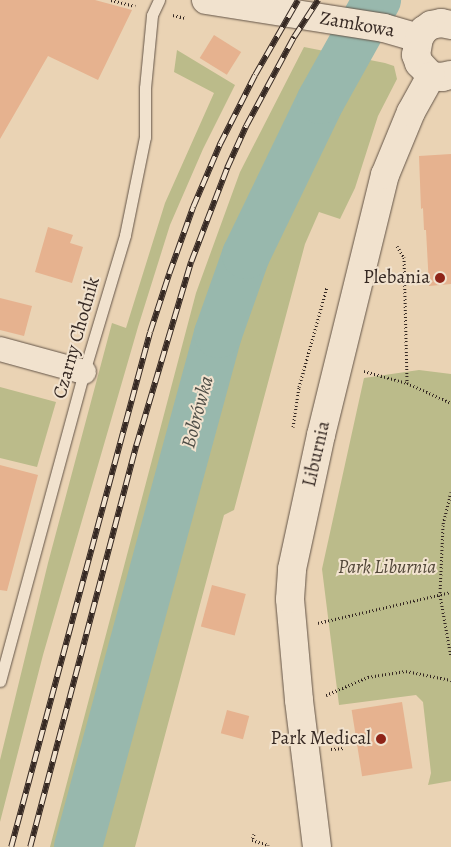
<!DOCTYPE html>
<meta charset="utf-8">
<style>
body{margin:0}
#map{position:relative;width:451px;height:847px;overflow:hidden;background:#ead3b4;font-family:Alegreya,serif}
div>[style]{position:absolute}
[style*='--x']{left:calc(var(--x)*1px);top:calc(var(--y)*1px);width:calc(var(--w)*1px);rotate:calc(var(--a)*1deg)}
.green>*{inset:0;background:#bbbb8a}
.river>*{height:48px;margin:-24px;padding:0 24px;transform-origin:24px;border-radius:24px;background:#98b8ad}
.building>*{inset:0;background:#e6b28f;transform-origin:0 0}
.path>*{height:3px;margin-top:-1.5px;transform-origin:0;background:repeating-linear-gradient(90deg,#362923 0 1px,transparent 0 3.5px)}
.roads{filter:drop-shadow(0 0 1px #635447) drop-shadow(0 0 1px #635447)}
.lane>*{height:11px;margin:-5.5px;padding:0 5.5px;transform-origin:5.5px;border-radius:5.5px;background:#f1e2ce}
.street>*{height:24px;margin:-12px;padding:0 12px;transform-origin:12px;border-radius:12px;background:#f1e2ce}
.secondary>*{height:28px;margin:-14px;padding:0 14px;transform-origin:14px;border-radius:14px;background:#f1e2ce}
.rail>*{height:5.5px;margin-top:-2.75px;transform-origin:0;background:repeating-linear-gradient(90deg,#f1e2ce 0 11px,#362923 0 22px);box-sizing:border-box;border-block:1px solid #362923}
.dots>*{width:14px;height:14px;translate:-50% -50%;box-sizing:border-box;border:2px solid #f1e2ce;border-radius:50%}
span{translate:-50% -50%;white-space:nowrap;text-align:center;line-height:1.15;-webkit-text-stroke:4px #f1e2ce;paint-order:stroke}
.street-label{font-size:19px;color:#362923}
.poi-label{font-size:19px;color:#362923}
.right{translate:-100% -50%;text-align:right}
.park-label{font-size:19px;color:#514638;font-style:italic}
.water-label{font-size:20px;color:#4e4d46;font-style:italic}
</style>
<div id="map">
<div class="green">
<div style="clip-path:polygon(304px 47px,385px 63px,394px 66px,397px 79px,378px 116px,355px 188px,340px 219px,319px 212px,305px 244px,234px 510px,224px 515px,135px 847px,50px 847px,196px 293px,240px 172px)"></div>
<div style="clip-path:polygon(177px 50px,235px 85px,203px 149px,170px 225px,138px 327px,43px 655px,0 822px,0 760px,48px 563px,112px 323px,126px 328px,165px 203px,214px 93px,174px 72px)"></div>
<div style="clip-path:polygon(419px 370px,451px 374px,451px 781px,428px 785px,431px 773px,423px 702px,416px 695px,339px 705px,322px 569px,364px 378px)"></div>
<div style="clip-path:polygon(0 387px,56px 402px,37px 467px,0 458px)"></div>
</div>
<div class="river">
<div style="--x:78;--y:847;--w:532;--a:-74.74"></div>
<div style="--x:218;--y:334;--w:84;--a:-70.5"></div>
<div style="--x:246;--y:255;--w:172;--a:-64.2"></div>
<div style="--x:321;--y:100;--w:115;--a:-60.8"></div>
</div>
<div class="building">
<div style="clip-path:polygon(0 0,95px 0,132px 10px,98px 80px,48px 56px,0 139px)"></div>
<div style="left:214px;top:35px;width:32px;height:27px;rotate:32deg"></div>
<div style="clip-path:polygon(451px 154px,451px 284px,429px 286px,426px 230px,424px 230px,423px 208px,421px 209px,419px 156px)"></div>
<div style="clip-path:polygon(48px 227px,73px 235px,70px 243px,83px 247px,72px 283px,35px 272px)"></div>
<div style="clip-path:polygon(0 298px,32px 306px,24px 336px,0 330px)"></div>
<div style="clip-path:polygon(0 465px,38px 475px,7px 591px,0 590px)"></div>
<div style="left:212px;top:585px;width:35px;height:43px;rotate:15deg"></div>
<div style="left:402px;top:702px;width:67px;height:51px;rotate:81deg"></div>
<div style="left:227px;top:710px;width:23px;height:24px;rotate:15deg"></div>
</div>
<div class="path">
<div style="--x:111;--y:0;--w:25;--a:14"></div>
<div style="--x:173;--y:15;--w:13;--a:13"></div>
<div style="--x:397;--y:246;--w:13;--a:58"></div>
<div style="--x:404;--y:257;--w:126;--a:88.6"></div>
<div style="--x:407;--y:383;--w:48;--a:24.4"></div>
<div style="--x:364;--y:371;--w:45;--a:15.6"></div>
<div style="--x:293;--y:427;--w:40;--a:-81.5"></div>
<div style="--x:299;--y:387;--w:104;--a:-74.4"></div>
<div style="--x:451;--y:492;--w:34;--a:104"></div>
<div style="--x:443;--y:525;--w:70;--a:92.5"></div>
<div style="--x:440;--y:595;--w:63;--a:79.9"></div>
<div style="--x:318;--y:623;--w:137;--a:-13.1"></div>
<div style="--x:326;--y:695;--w:46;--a:-23.2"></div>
<div style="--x:368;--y:677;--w:38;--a:-9"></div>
<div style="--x:406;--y:671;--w:46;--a:11.3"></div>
<div style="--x:331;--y:749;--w:14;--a:-4"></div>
<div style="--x:254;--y:834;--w:6;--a:108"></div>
<div style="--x:252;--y:840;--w:17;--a:17"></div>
<div style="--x:268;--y:845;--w:2;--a:90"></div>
</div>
<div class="roads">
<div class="lane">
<div style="--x:0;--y:681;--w:320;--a:-74.8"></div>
<div style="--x:84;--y:372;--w:143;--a:-73.3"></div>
<div style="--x:125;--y:235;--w:100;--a:-78.5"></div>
<div style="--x:145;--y:137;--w:49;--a:-90"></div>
<div style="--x:145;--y:88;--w:73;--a:-84.5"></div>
<div style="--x:152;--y:15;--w:17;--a:-65"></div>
</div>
<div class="street">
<div style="--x:0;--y:349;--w:87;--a:15.3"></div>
</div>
<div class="secondary">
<div style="--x:206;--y:0;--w:180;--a:8.9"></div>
<div style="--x:384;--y:28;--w:36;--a:16"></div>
<div style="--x:451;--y:25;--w:10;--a:-169"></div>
<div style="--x:441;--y:23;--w:10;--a:169"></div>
<div style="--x:431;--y:25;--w:9;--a:144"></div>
<div style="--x:424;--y:30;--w:9;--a:122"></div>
<div style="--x:419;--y:38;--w:17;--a:100"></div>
<div style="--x:416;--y:55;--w:9;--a:69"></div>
<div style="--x:419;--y:63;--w:18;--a:47"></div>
<div style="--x:431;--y:76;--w:11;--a:5"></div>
<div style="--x:442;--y:77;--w:9;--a:-13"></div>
<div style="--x:317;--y:847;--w:148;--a:-97"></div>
<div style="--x:299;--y:700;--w:101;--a:-95.1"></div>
<div style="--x:290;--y:599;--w:30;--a:-86"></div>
<div style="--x:292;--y:569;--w:137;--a:-77.8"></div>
<div style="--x:321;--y:435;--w:268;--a:-76.2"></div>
<div style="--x:385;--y:175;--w:68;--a:-67.6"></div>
<div style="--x:411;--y:112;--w:41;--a:-60.9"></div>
</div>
</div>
<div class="rail">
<div style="--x:11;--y:847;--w:533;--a:-74.9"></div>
<div style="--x:150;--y:332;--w:61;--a:-71.9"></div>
<div style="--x:169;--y:274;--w:71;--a:-70.3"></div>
<div style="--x:193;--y:207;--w:69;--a:-66.8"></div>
<div style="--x:220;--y:144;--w:77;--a:-63.1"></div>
<div style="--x:255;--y:75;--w:86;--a:-60.2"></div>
<div style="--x:30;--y:847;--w:415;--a:-75.2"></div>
<div style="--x:136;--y:446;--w:192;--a:-73.4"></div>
<div style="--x:191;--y:262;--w:101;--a:-69"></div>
<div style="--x:227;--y:168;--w:46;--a:-65.7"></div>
<div style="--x:246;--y:126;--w:101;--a:-61.7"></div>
<div style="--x:294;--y:37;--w:44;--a:-57"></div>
</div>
<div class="dots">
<div style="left:440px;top:278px;background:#8f2418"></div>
<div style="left:381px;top:739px;background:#8f2418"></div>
</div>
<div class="street-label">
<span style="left:357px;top:25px;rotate:10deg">Zamkowa</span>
<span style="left:77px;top:338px;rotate:-74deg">Czarny Chodnik</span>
<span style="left:317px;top:454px;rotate:-77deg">Liburnia</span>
</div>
<div class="poi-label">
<span class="right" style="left:430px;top:278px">Plebania</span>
<span class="right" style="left:371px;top:739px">Park Medical</span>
</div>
<div class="park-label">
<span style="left:387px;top:568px">Park Liburnia</span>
</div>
<div class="water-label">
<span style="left:197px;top:412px;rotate:-75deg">Bobrówka</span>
</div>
</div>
